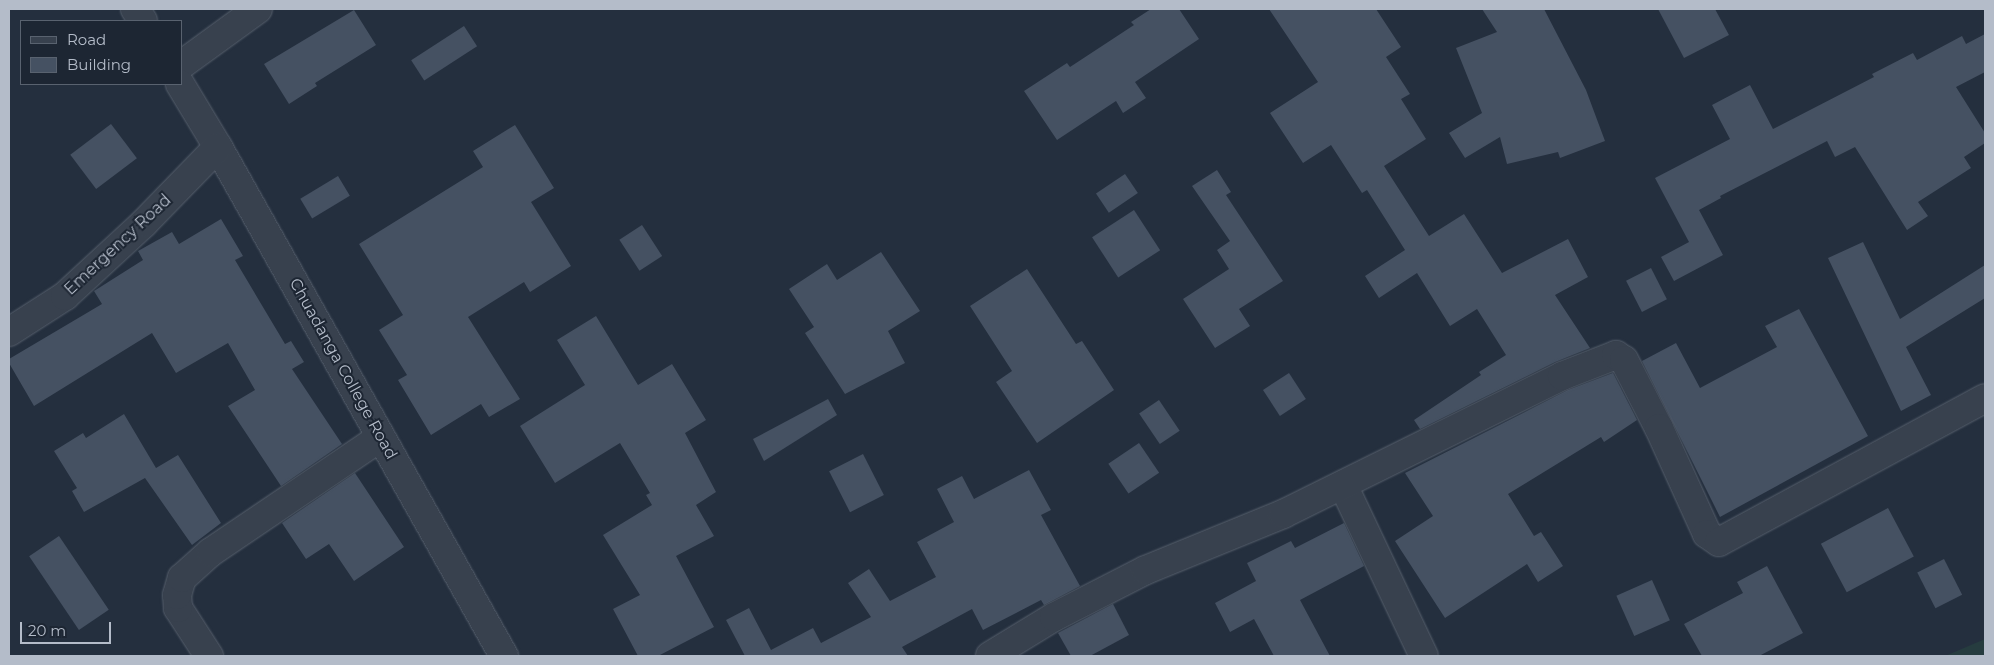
<!DOCTYPE html>
<style>
body{margin:0}
#map{position:relative;width:1994px;height:665px;overflow:hidden;background:#242f3e;font-family:Montserrat,sans-serif}
div>[style]{position:absolute}
[style*='--x']{left:calc(var(--x)*1px);top:calc(var(--y)*1px);width:calc(var(--w)*1px);rotate:calc(var(--a)*1deg)}
.green>*{inset:0;background:#263c3f}
.building>*{inset:0;background:#455162;transform-origin:0 0}
.roads{filter:drop-shadow(0 0 1px #565f6c) drop-shadow(0 0 1px #565f6c)}
.street>*{height:28px;margin:-14px;padding:0 14px;transform-origin:14px;border-radius:14px;background:#38414e}
span{translate:-50% -50%;white-space:nowrap;text-align:center;line-height:1.15;-webkit-text-stroke:4px #1d2633;paint-order:stroke}
.street-label{font-size:16px;color:#b4bcc9}
.frame{position:absolute;inset:0;border:10px solid #b4bcc9;pointer-events:none}
.legend{position:absolute;left:20px;top:20px;width:162px;height:65px;box-sizing:border-box;background:#1d2633;border:1px solid #59626f;margin:0;padding:6px 9px;list-style:none;font-size:15px;color:#b4bcc9}
.legend li{display:flex;align-items:center;gap:10px;height:25px}
.legend b{width:25px;border:1px solid #59626f}
.scale{position:absolute;left:20px;top:622px;width:91px;height:22px;box-sizing:border-box;border:2px solid #b4bcc9;border-top:0;padding-left:6px;font-size:15px;line-height:18px;white-space:nowrap;color:#b4bcc9;-webkit-text-stroke:4px #1d2633;paint-order:stroke}
</style>
<div id="map">
<div class="green">
<div style="clip-path:polygon(1985px 639px,1985px 656px,1945px 656px)"></div>
</div>
<div class="building">
<div style="clip-path:polygon(1151px 9px,1179px 9px,1199px 39px,1135px 82px,1146px 98px,1123px 113px,1116px 101px,1057px 140px,1024px 91px,1067px 63px,1070px 67px,1134px 25px,1131px 22px)"></div>
<div style="clip-path:polygon(1269px 9px,1376px 9px,1401px 47px,1386px 57px,1410px 94px,1401px 99px,1426px 139px,1384px 166px,1429px 236px,1464px 214px,1502px 273px,1568px 239px,1588px 277px,1555px 295px,1590px 348px,1555px 362px,1420px 429px,1414px 420px,1481px 375px,1479px 372px,1506px 355px,1477px 309px,1450px 326px,1417px 273px,1379px 298px,1365px 276px,1405px 250px,1367px 190px,1362px 193px,1331px 145px,1303px 163px,1270px 113px,1318px 82px)"></div>
<div style="clip-path:polygon(1482px 9px,1544px 9px,1586px 90px,1605px 141px,1560px 158px,1558px 152px,1507px 164px,1500px 137px,1465px 158px,1449px 133px,1482px 113px,1456px 48px,1497px 32px)"></div>
<div style="clip-path:polygon(1658px 9px,1715px 9px,1729px 35px,1684px 58px)"></div>
<div style="clip-path:polygon(354px 10px,376px 45px,315px 83px,317px 86px,289px 104px,264px 64px)"></div>
<div style="left:464px;top:26px;width:24px;height:63px;rotate:57deg"></div>
<div style="clip-path:polygon(1985px 34px,1985px 72px,1956px 87px,1985px 133px,1985px 143px,1964px 157px,1971px 168px,1918px 202px,1928px 216px,1907px 230px,1855px 147px,1835px 157px,1827px 141px,1720px 196px,1721px 198px,1699px 210px,1723px 255px,1674px 281px,1661px 257px,1689px 242px,1655px 178px,1730px 139px,1712px 105px,1750px 85px,1773px 129px,1874px 77px,1872px 74px,1913px 53px,1917px 60px,1962px 36px,1966px 44px)"></div>
<div style="left:111px;top:124px;width:43px;height:51px;rotate:53deg"></div>
<div style="clip-path:polygon(515px 125px,554px 188px,531px 202px,571px 266px,530px 292px,524px 282px,468px 317px,520px 399px,489px 417px,481px 404px,431px 435px,398px 380px,407px 375px,379px 330px,403px 315px,359px 244px,483px 167px,473px 151px)"></div>
<div style="clip-path:polygon(1217px 170px,1231px 192px,1226px 195px,1283px 281px,1239px 309px,1250px 326px,1215px 348px,1183px 299px,1229px 269px,1217px 250px,1230px 241px,1192px 186px)"></div>
<div style="left:1125px;top:174px;width:23px;height:35px;rotate:56deg"></div>
<div style="left:338px;top:176px;width:23px;height:44px;rotate:59deg"></div>
<div style="left:1134px;top:210px;width:48px;height:50px;rotate:57deg"></div>
<div style="clip-path:polygon(221px 219px,243px 256px,235px 260px,285px 344px,291px 341px,304px 362px,292px 369px,342px 444px,281px 486px,228px 406px,255px 390px,228px 343px,176px 373px,152px 333px,34px 406px,9px 363px,9px 359px,102px 304px,94px 291px,143px 260px,138px 251px,172px 232px,179px 244px)"></div>
<div style="left:642px;top:225px;width:37px;height:27px;rotate:57deg"></div>
<div style="clip-path:polygon(1863px 242px,1900px 319px,1985px 265px,1985px 298px,1906px 347px,1931px 395px,1901px 411px,1828px 258px)"></div>
<div style="clip-path:polygon(881px 252px,920px 311px,888px 331px,905px 363px,845px 394px,805px 333px,814px 327px,789px 289px,827px 264px,837px 280px)"></div>
<div style="left:1651px;top:268px;width:35px;height:28px;rotate:63deg"></div>
<div style="clip-path:polygon(1027px 269px,1076px 344px,1082px 341px,1114px 390px,1037px 443px,996px 382px,1012px 371px,970px 306px)"></div>
<div style="clip-path:polygon(1799px 309px,1868px 436px,1720px 517px,1642px 361px,1676px 343px,1700px 388px,1777px 347px,1765px 326px)"></div>
<div style="clip-path:polygon(596px 316px,638px 385px,672px 364px,706px 420px,685px 433px,716px 492px,696px 505px,714px 536px,676px 556px,714px 627px,658px 656px,638px 656px,613px 609px,640px 595px,603px 535px,652px 505px,646px 495px,650px 493px,620px 443px,555px 483px,520px 426px,585px 385px,557px 340px)"></div>
<div style="left:1289px;top:373px;width:31px;height:31px;rotate:57deg"></div>
<div style="clip-path:polygon(1613px 373px,1637px 420px,1604px 442px,1601px 437px,1508px 494px,1534px 536px,1541px 532px,1563px 566px,1538px 582px,1527px 564px,1445px 618px,1395px 541px,1433px 516px,1405px 473px,1568px 390px)"></div>
<div style="clip-path:polygon(828px 399px,837px 415px,764px 461px,753px 439px)"></div>
<div style="left:1159px;top:400px;width:37px;height:24px;rotate:56deg"></div>
<div style="clip-path:polygon(124px 414px,156px 468px,178px 455px,221px 523px,192px 545px,145px 478px,84px 512px,72px 491px,77px 488px,54px 451px,83px 433px,86px 438px)"></div>
<div style="left:1139px;top:443px;width:36px;height:37px;rotate:56deg"></div>
<div style="left:863px;top:454px;width:46px;height:38px;rotate:63deg"></div>
<div style="clip-path:polygon(1029px 470px,1051px 510px,1041px 515px,1080px 586px,1044px 605px,1041px 600px,983px 630px,972px 609px,902px 647px,908px 656px,745px 656px,726px 620px,749px 608px,771px 650px,813px 628px,821px 643px,871px 617px,848px 583px,869px 569px,890px 601px,936px 577px,917px 542px,954px 522px,937px 489px,962px 476px,974px 499px)"></div>
<div style="clip-path:polygon(355px 473px,404px 547px,354px 581px,329px 544px,306px 559px,282px 523px)"></div>
<div style="left:1888px;top:508px;width:55px;height:76px;rotate:62deg"></div>
<div style="clip-path:polygon(1344px 523px,1364px 566px,1300px 600px,1330px 656px,1274px 656px,1254px 619px,1230px 632px,1215px 603px,1256px 581px,1247px 563px,1291px 541px,1295px 548px)"></div>
<div style="left:59px;top:536px;width:89px;height:36px;rotate:56deg"></div>
<div style="left:1944px;top:559px;width:40px;height:30px;rotate:63deg"></div>
<div style="clip-path:polygon(1767px 566px,1803px 633px,1759px 656px,1702px 656px,1684px 624px,1743px 593px,1737px 582px)"></div>
<div style="left:1652px;top:580px;width:44px;height:39px;rotate:66deg"></div>
<div style="clip-path:polygon(1113px 604px,1129px 635px,1090px 656px,1071px 656px,1058px 633px)"></div>
</div>
<div class="roads">
<div class="street">
<div style="--x:135;--y:9;--w:14;--a:56"></div>
<div style="--x:181;--y:65;--w:95;--a:-36"></div>
<div style="--x:180;--y:84;--w:74;--a:58.9"></div>
<div style="--x:218;--y:147;--w:584;--a:60.67"></div>
<div style="--x:9;--y:332;--w:67;--a:-32.7"></div>
<div style="--x:65;--y:296;--w:108;--a:-42.7"></div>
<div style="--x:144;--y:223;--w:106;--a:-45.8"></div>
<div style="--x:1343;--y:485;--w:189;--a:64.7"></div>
<div style="--x:209;--y:656;--w:57;--a:-122.9"></div>
<div style="--x:178;--y:608;--w:13;--a:-94"></div>
<div style="--x:177;--y:595;--w:18;--a:-74"></div>
<div style="--x:182;--y:578;--w:39;--a:-42"></div>
<div style="--x:211;--y:552;--w:205;--a:-34.1"></div>
<div style="--x:990;--y:656;--w:75;--a:-31.4"></div>
<div style="--x:1054;--y:617;--w:103;--a:-27.1"></div>
<div style="--x:1146;--y:570;--w:148;--a:-22.2"></div>
<div style="--x:1283;--y:514;--w:311;--a:-26.3"></div>
<div style="--x:1562;--y:376;--w:58;--a:-21.3"></div>
<div style="--x:1616;--y:355;--w:9;--a:32"></div>
<div style="--x:1624;--y:360;--w:76;--a:62.8"></div>
<div style="--x:1659;--y:428;--w:116;--a:65.6"></div>
<div style="--x:1707;--y:534;--w:14;--a:34"></div>
<div style="--x:1719;--y:542;--w:302;--a:-28.4"></div>
</div>
</div>
<div class="street-label">
<span style="left:118px;top:245px;rotate:-43deg">Emergency Road</span>
<span style="left:343px;top:369px;rotate:61deg">Chuadanga College Road</span>
</div>
<div class="frame"></div>
<ul class="legend">
<li><b style="height:6px;background:#38414e"></b>Road</li>
<li><b style="height:14px;background:#455162"></b>Building</li>
</ul>
<div class="scale">20 m</div>
</div>
